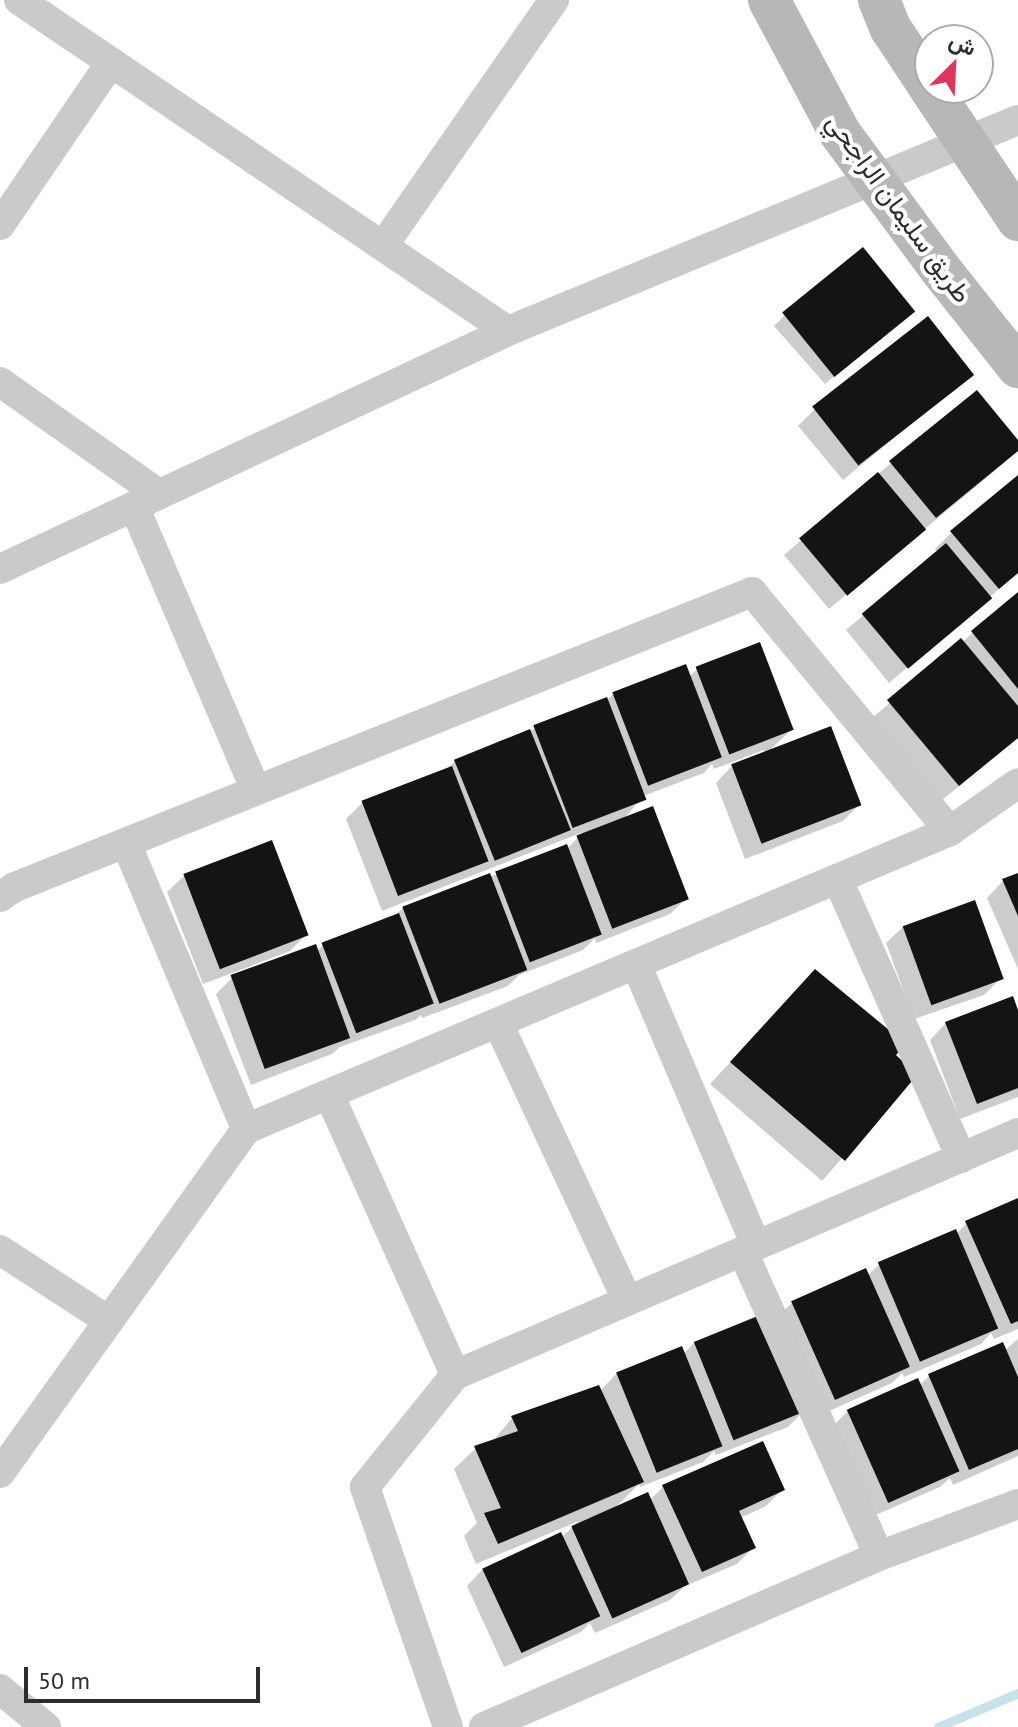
<!DOCTYPE html>
<meta charset="utf-8">
<style>
body{margin:0}
#map{position:relative;width:1018px;height:1727px;overflow:hidden;background:#fff;font-family:"PT Sans",Vazirmatn,sans-serif}
div>[style]{position:absolute}
[style*='--x']{left:calc(var(--x)*1px);top:calc(var(--y)*1px);width:calc(var(--w)*1px);rotate:calc(var(--a)*1deg)}
.shadow>*{inset:0;background:#0003}
.stream>*{height:9px;margin:-4.5px;padding:0 4.5px;transform-origin:4.5px;border-radius:4.5px;background:#c7e2ea}
.building>*{inset:0;background:#141414;transform-origin:0 0}
.minor>*{height:30px;margin:-15px;padding:0 15px;transform-origin:15px;border-radius:15px;background:#cacaca}
.secondary>*{height:42px;margin:-21px;padding:0 21px;transform-origin:21px;border-radius:21px;background:#b7b7b7}
span{translate:-50% -50%;white-space:nowrap;text-align:center;line-height:1.15;-webkit-text-stroke:8px #fff;paint-order:stroke}
.street-label{font-size:26px;color:#2d2d2d}
.north{position:absolute;left:914px;top:24px;width:80px;height:80px;box-sizing:border-box;background:#fff;border:2px solid #ababab;border-radius:50%;rotate:24deg;font-size:22px;font-weight:700;line-height:32px;text-align:center;color:#2d2d2d}
.north::after{content:'';display:block;margin:auto;width:28px;height:36px;background:#e0345b;clip-path:polygon(50% 0,100% 100%,50% 72%,0 100%)}
.scale{position:absolute;left:24px;top:1667px;width:236px;height:36px;box-sizing:border-box;border:4px solid #2d2d2d;border-top:0;padding-left:10px;font-size:24px;line-height:28px;white-space:nowrap;color:#2d2d2d;-webkit-text-stroke:6px #fff;paint-order:stroke}
</style>
<div id="map">
<div class="shadow">
<div style="clip-path:polygon(913px 311px,825px 384px,774px 326px,785px 315px)"></div>
<div style="clip-path:polygon(972px 374px,843px 480px,798px 426px,815px 409px)"></div>
<div style="clip-path:polygon(1018px 443px,1018px 449px,1004px 463px,829px 609px,784px 555px,891px 463px)"></div>
<div style="clip-path:polygon(1018px 478px,1018px 573px,889px 683px,846px 630px,938px 552px,935px 549px,952px 532px)"></div>
<div style="clip-path:polygon(1018px 595px,1018px 738px,941px 801px,872px 718px)"></div>
<div style="clip-path:polygon(697px 669px,792px 729px,768px 752px,860px 804px,843px 821px,745px 859px,716px 783px,732px 766px,765px 754px,764px 750px,714px 769px,712px 764px,704px 773px,643px 796px,623px 820px,687px 898px,670px 914px,596px 943px,595px 938px,583px 950px,519px 975px,508px 986px,422px 1018px,421px 1015px,415px 1020px,340px 1047px,332px 1054px,251px 1085px,216px 994px,232px 978px,316px 952px,323px 945px,392px 918px,403px 908px,567px 849px,583px 832px,382px 911px,346px 819px,363px 802px,445px 771px,456px 760px,606px 701px,613px 694px,689px 677px)"></div>
<div style="clip-path:polygon(1018px 875px,1018px 969px,987px 898px,1003px 881px)"></div>
<div style="clip-path:polygon(184px 876px,306px 935px,290px 951px,203px 984px,167px 892px)"></div>
<div style="clip-path:polygon(903px 927px,1001px 978px,984px 995px,914px 1019px,886px 943px)"></div>
<div style="clip-path:polygon(794px 993px,914px 1075px,822px 1181px,710px 1084px)"></div>
<div style="clip-path:polygon(1018px 1016px,1018px 1097px,960px 1119px,930px 1040px,946px 1023px)"></div>
<div style="clip-path:polygon(1018px 1200px,1018px 1329px,994px 1339px,991px 1333px,981px 1344px,904px 1377px,902px 1373px,892px 1383px,818px 1416px,775px 1319px,792px 1303px,867px 1276px,879px 1265px,956px 1234px,967px 1223px)"></div>
<div style="clip-path:polygon(1018px 1339px,1018px 1456px,953px 1485px,950px 1478px,940px 1487px,871px 1517px,831px 1428px,848px 1411px,919px 1386px,929px 1376px,1002px 1344px,1004px 1351px)"></div>
<div style="clip-path:polygon(694px 1343px,804px 1411px,788px 1427px,716px 1455px,714px 1451px,703px 1462px,640px 1487px,639px 1484px,615px 1508px,650px 1500px,663px 1487px,782px 1490px,766px 1506px,740px 1518px,753px 1548px,737px 1564px,685px 1586px,670px 1600px,595px 1633px,590px 1623px,581px 1632px,504px 1667px,467px 1586px,483px 1569px,562px 1537px,579px 1521px,476px 1564px,464px 1536px,477px 1523px,454px 1469px,476px 1448px,492px 1442px,512px 1418px,600px 1391px,617px 1373px,683px 1354px)"></div>
</div>
<div class="stream">
<div style="--x:938;--y:1727;--w:87;--a:-23"></div>
</div>
<div class="building">
<div style="left:863px;top:247px;width:83px;height:104px;rotate:51deg"></div>
<div style="left:928px;top:316px;width:75px;height:147px;rotate:52deg"></div>
<div style="clip-path:polygon(977px 390px,1018px 440px,1018px 451px,936px 518px,889px 461px)"></div>
<div style="left:878px;top:472px;width:75px;height:103px;rotate:50deg"></div>
<div style="clip-path:polygon(1018px 475px,1018px 573px,999px 589px,950px 531px)"></div>
<div style="left:946px;top:543px;width:72px;height:110px;rotate:50deg"></div>
<div style="clip-path:polygon(1018px 592px,1018px 689px,971px 631px)"></div>
<div style="clip-path:polygon(961px 638px,1018px 706px,1018px 738px,959px 786px,887px 700px)"></div>
<div style="left:760px;top:642px;width:94px;height:69px;rotate:69deg"></div>
<div style="left:686px;top:664px;width:100px;height:79px;rotate:69deg"></div>
<div style="left:607px;top:697px;width:110px;height:79px;rotate:69deg"></div>
<div style="left:831px;top:726px;width:85px;height:107px;rotate:69deg"></div>
<div style="left:530px;top:729px;width:109px;height:82px;rotate:68deg"></div>
<div style="left:452px;top:766px;width:102px;height:97px;rotate:69deg"></div>
<div style="left:653px;top:806px;width:100px;height:82px;rotate:69deg"></div>
<div style="left:272px;top:840px;width:102px;height:95px;rotate:69deg"></div>
<div style="left:567px;top:844px;width:97px;height:77px;rotate:69deg"></div>
<div style="left:490px;top:873px;width:104px;height:94px;rotate:69deg"></div>
<div style="clip-path:polygon(1018px 873px,1018px 916px,1002px 879px)"></div>
<div style="left:975px;top:900px;width:84px;height:77px;rotate:70deg"></div>
<div style="left:399px;top:913px;width:97px;height:83px;rotate:69deg"></div>
<div style="left:316px;top:944px;width:100px;height:91px;rotate:70deg"></div>
<div style="clip-path:polygon(815px 969px,906px 1044px,896px 1055px,917px 1075px,845px 1161px,730px 1062px)"></div>
<div style="clip-path:polygon(1013px 996px,1018px 1010px,1018px 1088px,977px 1104px,945px 1022px)"></div>
<div style="clip-path:polygon(1018px 1198px,1018px 1321px,1011px 1324px,965px 1221px)"></div>
<div style="left:956px;top:1229px;width:108px;height:85px;rotate:67deg"></div>
<div style="left:866px;top:1268px;width:108px;height:82px;rotate:66deg"></div>
<div style="left:768px;top:1312px;width:106px;height:80px;rotate:68deg"></div>
<div style="clip-path:polygon(1003px 1342px,1018px 1377px,1018px 1449px,969px 1470px,928px 1374px)"></div>
<div style="left:682px;top:1346px;width:108px;height:71px;rotate:68deg"></div>
<div style="left:918px;top:1378px;width:102px;height:78px;rotate:66deg"></div>
<div style="clip-path:polygon(599px 1385px,644px 1482px,498px 1544px,484px 1513px,501px 1508px,474px 1446px,518px 1431px,511px 1416px)"></div>
<div style="clip-path:polygon(763px 1441px,785px 1490px,739px 1511px,756px 1548px,702px 1572px,662px 1485px)"></div>
<div style="left:648px;top:1492px;width:101px;height:84px;rotate:66deg"></div>
<div style="left:561px;top:1532px;width:93px;height:87px;rotate:65deg"></div>
</div>
<div class="minor">
<div style="--x:19;--y:0;--w:590;--a:34.09"></div>
<div style="--x:0;--y:225;--w:197;--a:-55.7"></div>
<div style="--x:383;--y:246;--w:300;--a:-55.2"></div>
<div style="--x:0;--y:382;--w:194;--a:35.2"></div>
<div style="--x:134;--y:506;--w:309;--a:66.8"></div>
<div style="--x:0;--y:569;--w:561;--a:-25.1"></div>
<div style="--x:508;--y:331;--w:552;--a:-22.48"></div>
<div style="--x:126;--y:843;--w:310;--a:67.2"></div>
<div style="--x:838;--y:880;--w:304;--a:66.1"></div>
<div style="--x:0;--y:897;--w:18;--a:-34"></div>
<div style="--x:15;--y:887;--w:794;--a:-21.81"></div>
<div style="--x:752;--y:592;--w:310;--a:50.4"></div>
<div style="--x:636;--y:964;--w:306;--a:66.9"></div>
<div style="--x:498;--y:1023;--w:306;--a:65"></div>
<div style="--x:329;--y:1094;--w:308;--a:65.8"></div>
<div style="--x:0;--y:1250;--w:130;--a:33.1"></div>
<div style="--x:743;--y:1252;--w:333;--a:65.9"></div>
<div style="--x:0;--y:1473;--w:423;--a:-54.4"></div>
<div style="--x:246;--y:1129;--w:764;--a:-22.94"></div>
<div style="--x:950;--y:831;--w:83;--a:-35.2"></div>
<div style="--x:0;--y:1689;--w:60;--a:39.6"></div>
<div style="--x:448;--y:1727;--w:254;--a:-109.1"></div>
<div style="--x:365;--y:1487;--w:144;--a:-51.2"></div>
<div style="--x:455;--y:1375;--w:613;--a:-23.26"></div>
<div style="--x:484;--y:1727;--w:430;--a:-23.4"></div>
<div style="--x:879;--y:1556;--w:148;--a:-20.5"></div>
</div>
<div class="secondary">
<div style="--x:769;--y:0;--w:151;--a:61.9"></div>
<div style="--x:840;--y:133;--w:170;--a:53.6"></div>
<div style="--x:941;--y:270;--w:124;--a:51.6"></div>
<div style="--x:879;--y:0;--w:31;--a:68"></div>
<div style="--x:891;--y:29;--w:71;--a:56.5"></div>
<div style="--x:930;--y:88;--w:159;--a:56.3"></div>
</div>
<div class="street-label">
<span style="left:899px;top:208px;rotate:54deg">طريق سليمان الراجحي</span>
</div>
<div class="north">ش</div>
<div class="scale">50 m</div>
</div>
